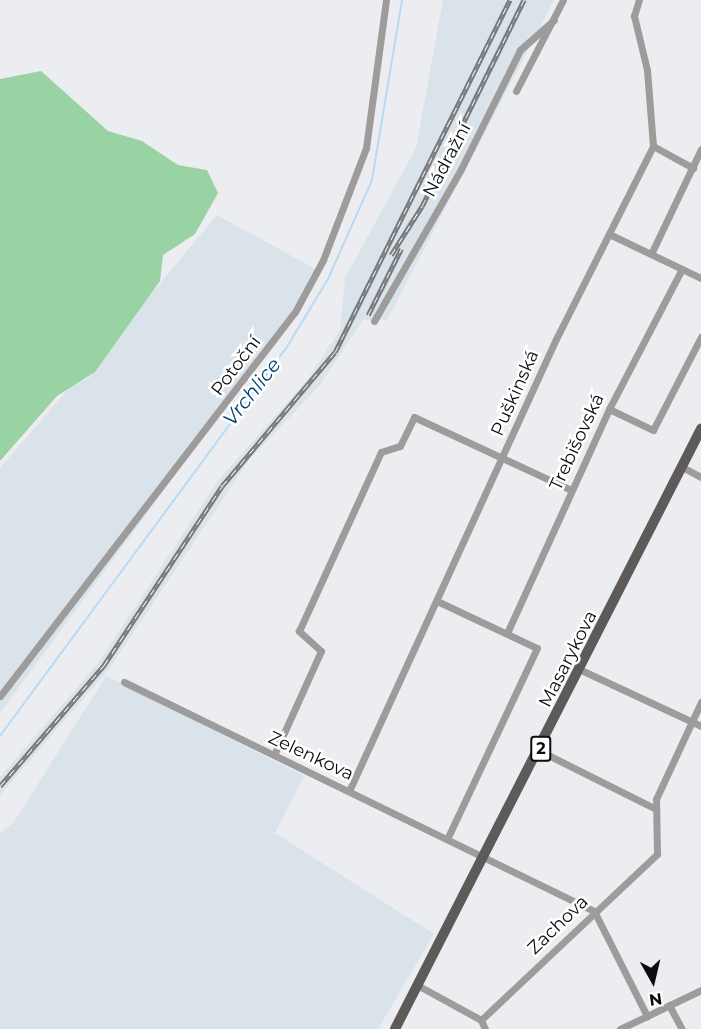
<!DOCTYPE html>
<meta charset="utf-8">
<style>
body{margin:0}
#map{position:relative;width:701px;height:1029px;overflow:hidden;background:#ebedf0;font-family:Montserrat,sans-serif}
div>[style]{position:absolute}
[style*='--x']{left:calc(var(--x)*1px);top:calc(var(--y)*1px);width:calc(var(--w)*1px);rotate:calc(var(--a)*1deg)}
.built>*{inset:0;background:#dae3ea}
.green>*{inset:0;background:#99d3a4}
.stream>*{height:2px;margin:-1px;padding:0 1px;transform-origin:1px;border-radius:1px;background:#badaf4}
.street>*{height:7px;margin:-3.5px;padding:0 3.5px;transform-origin:3.5px;border-radius:3.5px;background:#9e9c9b}
.primary>*{height:10px;margin:-5px;padding:0 5px;transform-origin:5px;border-radius:5px;background:#5d5a59}
.rail>*{height:4.5px;margin-top:-2.25px;transform-origin:0;background:repeating-linear-gradient(90deg,#fff 0 7px,#76787a 0 14px);box-sizing:border-box;border-block:2px solid #76787a}
span{translate:-50% -50%;white-space:nowrap;text-align:center;line-height:1.15;-webkit-text-stroke:5px #fff;paint-order:stroke}
.shield-label span{padding:2px 4px;background:#fff;border:2px solid;border-radius:4px;-webkit-text-stroke-width:0}
.shield-label{font-size:16px;color:#0c0d0e;font-weight:700}
.street-label{font-size:18px;color:#0c0d0e}
.water-label{font-size:20px;color:#01456f;font-style:italic}
.north{position:absolute;left:623px;top:951px;width:60px;height:60px;-webkit-text-stroke:4px #fff;paint-order:stroke;rotate:172deg;font-size:16px;font-weight:700;line-height:24px;text-align:center;color:#0c0d0e}
.north::after{content:'';display:block;margin:auto;width:21px;height:27px;background:#0c0d0e;clip-path:polygon(50% 0,100% 100%,50% 72%,0 100%)}
</style>
<div id="map">
<div class="built">
<div style="clip-path:polygon(443px 0,554px 0,387px 320px,363px 320px,319px 386px,249px 460px,109px 669px,0 795px,0 777px,99px 662px,217px 482px,308px 379px,340px 330px,345px 278px,416px 148px)"></div>
<div style="clip-path:polygon(217px 215px,317px 270px,276px 338px,0 713px,0 468px,70px 387px,90px 377px,116px 336px)"></div>
<div style="clip-path:polygon(106px 676px,304px 776px,275px 833px,434px 934px,378px 1029px,0 1029px,0 834px,14px 822px)"></div>
</div>
<div class="green">
<div style="clip-path:polygon(41px 71px,108px 131px,142px 141px,178px 165px,207px 170px,218px 193px,195px 234px,163px 255px,160px 281px,95px 372px,57px 396px,0 461px,0 79px)"></div>
</div>
<div class="stream">
<div style="--x:0;--y:736;--w:480;--a:-53.6"></div>
<div style="--x:285;--y:350;--w:83;--a:-58.8"></div>
<div style="--x:328;--y:279;--w:108;--a:-66"></div>
<div style="--x:372;--y:180;--w:182;--a:-80.5"></div>
</div>
<div class="street">
<div style="--x:516;--y:91;--w:102;--a:-62.7"></div>
<div style="--x:653;--y:146;--w:46;--a:28.8"></div>
<div style="--x:609;--y:234;--w:102;--a:25.6"></div>
<div style="--x:651;--y:254;--w:116;--a:-64.5"></div>
<div style="--x:374;--y:321;--w:175;--a:-60.2"></div>
<div style="--x:461;--y:169;--w:133;--a:-63.6"></div>
<div style="--x:520;--y:50;--w:45;--a:-41.4"></div>
<div style="--x:609;--y:409;--w:49;--a:25.5"></div>
<div style="--x:653;--y:430;--w:105;--a:-62.7"></div>
<div style="--x:682;--y:467;--w:21;--a:28"></div>
<div style="--x:437;--y:601;--w:110;--a:25.2"></div>
<div style="--x:537;--y:648;--w:209;--a:115.2"></div>
<div style="--x:507;--y:633;--w:246;--a:-65.5"></div>
<div style="--x:609;--y:409;--w:158;--a:-62.5"></div>
<div style="--x:581;--y:670;--w:132;--a:25"></div>
<div style="--x:124;--y:682;--w:523;--a:25.98"></div>
<div style="--x:594;--y:911;--w:118;--a:63.2"></div>
<div style="--x:0;--y:696;--w:484;--a:-52.5"></div>
<div style="--x:295;--y:312;--w:59;--a:-61.7"></div>
<div style="--x:323;--y:260;--w:120;--a:-69"></div>
<div style="--x:366;--y:148;--w:149;--a:-82.3"></div>
<div style="--x:540;--y:751;--w:130;--a:26.6"></div>
<div style="--x:274;--y:755;--w:114;--a:-65.7"></div>
<div style="--x:321;--y:651;--w:30;--a:-138"></div>
<div style="--x:299;--y:631;--w:197;--a:-65.4"></div>
<div style="--x:381;--y:452;--w:20;--a:-18"></div>
<div style="--x:400;--y:446;--w:32;--a:-64"></div>
<div style="--x:414;--y:417;--w:173;--a:24.9"></div>
<div style="--x:349;--y:791;--w:497;--a:-65.4"></div>
<div style="--x:556;--y:339;--w:216;--a:-63.3"></div>
<div style="--x:653;--y:146;--w:76;--a:-94.5"></div>
<div style="--x:647;--y:70;--w:56;--a:-103.5"></div>
<div style="--x:634;--y:16;--w:17;--a:-73"></div>
<div style="--x:419;--y:986;--w:71;--a:28.7"></div>
<div style="--x:481;--y:1020;--w:10;--a:66"></div>
<div style="--x:669;--y:1005;--w:27;--a:62"></div>
<div style="--x:481;--y:1020;--w:242;--a:-43.3"></div>
<div style="--x:657;--y:854;--w:55;--a:-91"></div>
<div style="--x:656;--y:799;--w:107;--a:-65.1"></div>
<div style="--x:620;--y:1029;--w:90;--a:-25.7"></div>
</div>
<div class="primary">
<div style="--x:395;--y:1029;--w:674;--a:-62.98"></div>
</div>
<div class="rail">
<div style="--x:391;--y:255;--w:58;--a:-57.7"></div>
<div style="--x:422;--y:206;--w:230;--a:-63.7"></div>
<div style="--x:368;--y:315;--w:74;--a:-63.4"></div>
<div style="--x:0;--y:786;--w:160;--a:-49.3"></div>
<div style="--x:104;--y:665;--w:214;--a:-56.6"></div>
<div style="--x:222;--y:486;--w:175;--a:-49.9"></div>
<div style="--x:335;--y:352;--w:393;--a:-63.6"></div>
</div>
<div class="shield-label">
<span style="left:541px;top:749px">2</span>
</div>
<div class="street-label">
<span style="left:447px;top:160px;rotate:-62deg">Nádražní</span>
<span style="left:236px;top:366px;rotate:-53deg">Potoční</span>
<span style="left:515px;top:393px;rotate:-66deg">Puškinská</span>
<span style="left:577px;top:442px;rotate:-65deg">Trebišovská</span>
<span style="left:568px;top:659px;rotate:-63deg">Masarykova</span>
<span style="left:311px;top:756px;rotate:25deg">Zelenkova</span>
<span style="left:558px;top:925px;rotate:-44deg">Zachova</span>
</div>
<div class="water-label">
<span style="left:252px;top:392px;rotate:-52deg">Vrchlice</span>
</div>
<div class="north">N</div>
</div>
